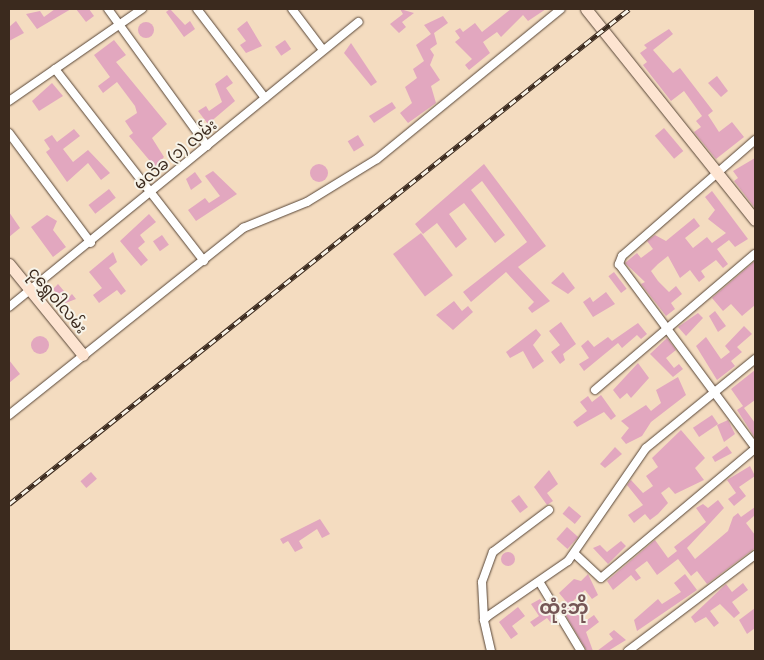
<!DOCTYPE html>
<meta charset="utf-8">
<style>
body{margin:0}
#map{position:relative;width:764px;height:660px;overflow:hidden;background:#f4dcc0;font-family:Delius,"Noto Sans Myanmar",sans-serif}
div>[style]{position:absolute}
[style*='--x']{left:calc(var(--x)*1px);top:calc(var(--y)*1px);width:calc(var(--w)*1px);rotate:calc(var(--a)*1deg)}
.building>*{inset:0;background:#e2a7bf;transform-origin:0 0}
.round{border-radius:50%}
.roads{filter:drop-shadow(0 0 1px #574536) drop-shadow(0 0 1px #574536)}
.street>*{height:8px;margin:-4px;padding:0 4px;transform-origin:4px;border-radius:4px;background:#fff}
.secondary>*{height:11px;margin:-5.5px;padding:0 5.5px;transform-origin:5.5px;border-radius:5.5px;background:#fde4d1}
.rail>*{height:4.5px;margin-top:-2.25px;transform-origin:0;background:repeating-linear-gradient(90deg,#f7f3e8 0 8px,#3b2a1e 0 16px);box-sizing:border-box;border-block:1px solid #3b2a1e}
span{translate:-50% -50%;white-space:nowrap;text-align:center;line-height:1.15;-webkit-text-stroke:4px #f7f3e8;paint-order:stroke}
.street-label{font-size:16px;color:#3b2a1e}
.quarter-label{font-size:19px;color:#755656;font-weight:700}
.frame{position:absolute;inset:0;border:10px solid #3b2a1e;pointer-events:none}
</style>
<div id="map">
<div class="building">
<div style="clip-path:polygon(55px 9px,71px 9px,37px 29px,26px 14px,40px 11px,44px 17px)"></div>
<div style="clip-path:polygon(76px 9px,89px 9px,94px 16px,86px 22px)"></div>
<div style="clip-path:polygon(170px 9px,185px 25px,190px 21px,195px 29px,184px 37px,166px 12px)"></div>
<div style="clip-path:polygon(400px 9px,414px 13px,402px 22px,406px 27px,399px 33px,390px 24px,403px 14px)"></div>
<div style="clip-path:polygon(511px 9px,546px 9px,528px 21px,523px 15px,501px 37px,497px 32px,483px 42px,490px 53px,469px 70px,465px 65px,472px 59px,455px 42px,460px 38px,455px 31px,460px 28px,463px 32px,475px 23px,482px 32px)"></div>
<div style="clip-path:polygon(443px 16px,448px 23px,434px 33px,437px 44px,430px 49px,434px 55px,430px 65px,440px 80px,431px 86px,436px 103px,408px 123px,400px 113px,412px 103px,405px 87px,417px 78px,413px 69px,424px 61px,416px 45px,431px 34px,424px 25px)"></div>
<div style="clip-path:polygon(16px 21px,24px 33px,9px 41px,9px 27px)"></div>
<div style="clip-path:polygon(247px 21px,262px 46px,246px 53px,240px 45px,246px 41px,237px 29px)"></div>
<div class="round" style="left:138px;top:22px;width:16px;height:16px"></div>
<div style="clip-path:polygon(669px 29px,673px 34px,653px 50px,673px 73px,680px 68px,713px 111px,708px 115px,719px 132px,732px 122px,744px 137px,716px 159px,694px 132px,701px 127px,696px 121px,702px 116px,684px 91px,671px 101px,643px 65px,647px 62px,640px 53px,647px 48px,644px 45px)"></div>
<div style="clip-path:polygon(114px 40px,126px 55px,116px 62px,167px 124px,152px 138px,164px 157px,155px 167px,129px 136px,133px 133px,125px 121px,137px 113px,135px 106px,117px 82px,103px 93px,98px 86px,110px 77px,94px 55px)"></div>
<div style="left:285px;top:40px;width:11px;height:12px;rotate:56deg"></div>
<div style="clip-path:polygon(351px 43px,377px 82px,371px 86px,344px 53px)"></div>
<div style="clip-path:polygon(227px 75px,233px 83px,226px 88px,235px 101px,208px 124px,198px 111px,206px 106px,209px 111px,222px 102px,215px 84px)"></div>
<div style="clip-path:polygon(717px 76px,728px 91px,721px 97px,708px 83px)"></div>
<div style="clip-path:polygon(52px 83px,63px 96px,39px 111px,32px 101px)"></div>
<div style="clip-path:polygon(392px 102px,396px 108px,374px 123px,369px 116px)"></div>
<div style="left:664px;top:128px;width:30px;height:12px;rotate:50deg"></div>
<div style="clip-path:polygon(74px 129px,80px 136px,63px 149px,73px 162px,88px 150px,110px 173px,101px 180px,88px 163px,67px 182px,46px 152px,50px 149px,44px 140px,52px 135px,57px 142px)"></div>
<div style="left:358px;top:135px;width:12px;height:12px;rotate:59deg"></div>
<div style="clip-path:polygon(755px 158px,755px 208px,734px 181px,738px 178px,733px 171px)"></div>
<div style="clip-path:polygon(484px 164px,546px 246px,518px 267px,550px 301px,532px 313px,528px 308px,534px 302px,506px 272px,471px 302px,463px 292px,527px 242px,482px 181px,471px 190px,505px 235px,495px 243px,464px 203px,449px 214px,467px 239px,456px 248px,437px 223px,423px 234px,415px 224px)"></div>
<div class="round" style="left:310px;top:164px;width:18px;height:18px"></div>
<div style="clip-path:polygon(213px 171px,237px 194px,196px 221px,188px 210px,205px 198px,209px 203px,220px 196px,205px 176px)"></div>
<div style="clip-path:polygon(195px 172px,202px 182px,191px 190px,186px 179px)"></div>
<div style="left:109px;top:189px;width:11px;height:26px;rotate:52deg"></div>
<div style="clip-path:polygon(712px 191px,748px 239px,735px 247px,729px 240px,717px 249px,728px 264px,723px 268px,716px 260px,701px 271px,705px 277px,699px 282px,690px 270px,680px 278px,668px 256px,658px 264px,651px 271px,658px 281px,669px 292px,676px 286px,682px 294px,671px 303px,675px 309px,666px 316px,641px 284px,645px 282px,625px 263px,637px 253px,641px 258px,653px 249px,647px 241px,655px 235px,666px 241px,694px 218px,700px 226px,685px 238px,693px 248px,707px 237px,712px 243px,726px 233px,708px 219px,715px 210px,705px 197px)"></div>
<div style="clip-path:polygon(9px 212px,20px 228px,9px 237px)"></div>
<div style="clip-path:polygon(149px 214px,156px 222px,140px 235px,145px 242px,138px 248px,148px 260px,141px 266px,120px 241px)"></div>
<div style="clip-path:polygon(47px 215px,57px 221px,53px 230px,66px 247px,53px 257px,31px 227px)"></div>
<div style="left:421px;top:233px;width:53px;height:35px;rotate:53deg"></div>
<div style="left:162px;top:235px;width:12px;height:11px;rotate:55deg"></div>
<div style="clip-path:polygon(113px 252px,117px 262px,109px 268px,126px 291px,121px 295px,117px 290px,99px 303px,93px 295px,102px 288px,89px 272px)"></div>
<div style="clip-path:polygon(755px 261px,755px 305px,742px 316px,731px 304px,723px 311px,712px 298px)"></div>
<div style="clip-path:polygon(563px 272px,575px 288px,568px 294px,551px 283px)"></div>
<div style="left:614px;top:272px;width:21px;height:7px;rotate:53deg"></div>
<div style="clip-path:polygon(58px 284px,69px 297px,72px 294px,76px 299px,63px 304px,53px 289px)"></div>
<div style="clip-path:polygon(606px 292px,615px 304px,593px 317px,583px 302px,590px 297px,593px 302px)"></div>
<div style="clip-path:polygon(454px 301px,462px 311px,468px 306px,473px 312px,453px 330px,436px 315px)"></div>
<div style="clip-path:polygon(715px 311px,726px 326px,718px 332px,709px 316px)"></div>
<div style="clip-path:polygon(698px 313px,703px 318px,686px 336px,678px 327px)"></div>
<div style="clip-path:polygon(561px 322px,576px 344px,563px 354px,565px 360px,560px 364px,551px 352px,560px 345px,549px 331px)"></div>
<div style="clip-path:polygon(638px 323px,647px 334px,641px 339px,637px 335px,622px 348px,618px 343px,584px 371px,579px 364px,589px 358px,581px 346px,588px 340px,594px 347px,608px 337px,612px 341px)"></div>
<div style="clip-path:polygon(744px 326px,752px 334px,737px 347px,742px 352px,731px 361px,735px 366px,717px 380px,696px 346px,706px 337px,721px 359px,730px 352px,725px 346px)"></div>
<div style="clip-path:polygon(536px 329px,541px 335px,533px 345px,544px 361px,533px 369px,523px 351px,510px 358px,506px 352px)"></div>
<div class="round" style="left:31px;top:336px;width:18px;height:18px"></div>
<div style="clip-path:polygon(667px 338px,676px 350px,666px 358px,674px 368px,679px 364px,683px 369px,673px 377px,650px 354px)"></div>
<div style="clip-path:polygon(9px 360px,20px 374px,9px 383px)"></div>
<div style="clip-path:polygon(638px 363px,649px 378px,631px 398px,627px 393px,620px 399px,613px 390px)"></div>
<div style="clip-path:polygon(755px 370px,755px 400px,744px 408px,755px 423px,755px 438px,737px 410px,743px 406px,731px 389px)"></div>
<div style="clip-path:polygon(678px 377px,686px 395px,651px 422px,642px 436px,626px 444px,621px 438px,629px 428px,621px 421px,646px 405px,651px 411px,661px 403px,656px 390px)"></div>
<div style="clip-path:polygon(601px 395px,616px 416px,611px 420px,604px 412px,577px 427px,573px 422px,587px 411px,580px 402px,588px 396px,592px 402px)"></div>
<div style="left:712px;top:415px;width:11px;height:23px;rotate:56deg"></div>
<div style="clip-path:polygon(728px 420px,735px 434px,724px 442px,717px 425px)"></div>
<div style="clip-path:polygon(681px 430px,705px 458px,695px 468px,704px 480px,675px 494px,669px 487px,661px 493px,668px 503px,658px 514px,650px 520px,645px 514px,634px 523px,628px 515px,643px 505px,627px 485px,631px 480px,643px 493px,653px 486px,646px 476px,658px 467px,652px 458px)"></div>
<div style="clip-path:polygon(727px 446px,732px 453px,715px 462px,712px 457px)"></div>
<div style="clip-path:polygon(615px 447px,622px 454px,605px 468px,600px 464px)"></div>
<div style="clip-path:polygon(750px 466px,755px 476px,739px 487px,746px 496px,734px 506px,728px 499px,736px 493px,727px 480px)"></div>
<div style="clip-path:polygon(549px 470px,558px 484px,547px 493px,553px 501px,547px 505px,534px 487px)"></div>
<div style="left:91px;top:472px;width:9px;height:14px;rotate:49deg"></div>
<div style="left:519px;top:495px;width:15px;height:10px;rotate:53deg"></div>
<div style="clip-path:polygon(718px 500px,724px 508px,687px 548px,695px 559px,728px 531px,733px 517px,738px 513px,741px 517px,755px 507px,755px 515px,746px 523px,755px 535px,755px 548px,707px 584px,697px 571px,691px 576px,678px 559px,657px 575px,647px 561px,635px 570px,641px 578px,636px 581px,631px 575px,613px 590px,607px 581px,655px 540px,668px 558px,677px 551px,674px 547px,706px 522px,696px 508px,703px 504px,708px 508px)"></div>
<div style="left:569px;top:506px;width:16px;height:10px;rotate:40deg"></div>
<div style="clip-path:polygon(320px 519px,330px 534px,322px 538px,317px 529px,299px 541px,303px 548px,295px 552px,288px 541px,283px 544px,280px 539px)"></div>
<div style="left:567px;top:527px;width:15px;height:16px;rotate:42deg"></div>
<div style="clip-path:polygon(621px 541px,626px 546px,608px 564px,593px 548px,600px 545px,607px 552px)"></div>
<div class="round" style="left:501px;top:552px;width:14px;height:14px"></div>
<div style="clip-path:polygon(588px 574px,598px 595px,592px 599px,585px 590px,573px 601px,583px 623px,594px 615px,599px 622px,586px 632px,593px 651px,587px 651px,562px 609px,569px 605px,559px 593px,574px 579px,581px 581px)"></div>
<div style="clip-path:polygon(685px 574px,697px 590px,637px 631px,634px 620px,658px 599px,662px 604px,681px 592px,674px 583px)"></div>
<div style="clip-path:polygon(743px 583px,748px 590px,732px 602px,740px 613px,734px 618px,720px 604px,710px 611px,719px 623px,714px 627px,706px 617px,695px 623px,691px 617px,726px 584px,732px 592px)"></div>
<div style="clip-path:polygon(540px 599px,555px 620px,551px 623px,547px 618px,534px 627px,530px 622px,539px 616px,531px 604px)"></div>
<div style="clip-path:polygon(518px 607px,525px 616px,512px 626px,518px 634px,511px 639px,499px 622px)"></div>
<div style="clip-path:polygon(755px 608px,755px 628px,747px 634px,739px 620px)"></div>
<div style="clip-path:polygon(614px 630px,626px 640px,608px 651px,597px 651px,613px 639px,609px 634px)"></div>
</div>
<div class="roads">
<div class="street">
<div style="--x:108;--y:9;--w:169;--a:54.1"></div>
<div style="--x:197;--y:9;--w:112;--a:52.6"></div>
<div style="--x:292;--y:9;--w:51;--a:52.9"></div>
<div style="--x:55;--y:69;--w:243;--a:52.2"></div>
<div style="--x:9;--y:101;--w:162;--a:-34.7"></div>
<div style="--x:9;--y:133;--w:137;--a:53.3"></div>
<div style="--x:755;--y:140;--w:176;--a:138.9"></div>
<div style="--x:622;--y:256;--w:9;--a:111"></div>
<div style="--x:619;--y:264;--w:228;--a:53.4"></div>
<div style="--x:9;--y:307;--w:451;--a:-39.2"></div>
<div style="--x:595;--y:390;--w:210;--a:-40.4"></div>
<div style="--x:9;--y:415;--w:300;--a:-38.6"></div>
<div style="--x:243;--y:228;--w:69;--a:-22.1"></div>
<div style="--x:307;--y:202;--w:82;--a:-31.6"></div>
<div style="--x:377;--y:159;--w:237;--a:-39.2"></div>
<div style="--x:575;--y:554;--w:35;--a:43"></div>
<div style="--x:601;--y:578;--w:201;--a:-40"></div>
<div style="--x:540;--y:583;--w:79;--a:58.9"></div>
<div style="--x:484;--y:620;--w:38;--a:-93"></div>
<div style="--x:482;--y:582;--w:32;--a:-70"></div>
<div style="--x:493;--y:552;--w:70;--a:-36.9"></div>
<div style="--x:491;--y:651;--w:32;--a:-103"></div>
<div style="--x:484;--y:620;--w:6;--a:-45"></div>
<div style="--x:488;--y:616;--w:97;--a:-34.5"></div>
<div style="--x:568;--y:561;--w:137;--a:-55.4"></div>
<div style="--x:646;--y:448;--w:141;--a:-39.2"></div>
<div style="--x:628;--y:651;--w:159;--a:-37.1"></div>
</div>
<div class="secondary">
<div style="--x:586;--y:9;--w:270;--a:51.3"></div>
<div style="--x:9;--y:264;--w:117;--a:50.9"></div>
</div>
</div>
<div class="rail">
<div style="--x:9;--y:504;--w:793;--a:-38.6"></div>
</div>
<div class="street-label">
<span style="left:175px;top:154px;rotate:-39deg">မလိခ (၁) လမ်း</span>
<span style="left:58px;top:300px;rotate:50deg">ငုရွှေဝါလမ်း</span>
</div>
<div class="quarter-label">
<span style="left:564px;top:608px">ထုံးဘို</span>
</div>
<div class="frame"></div>
</div>
